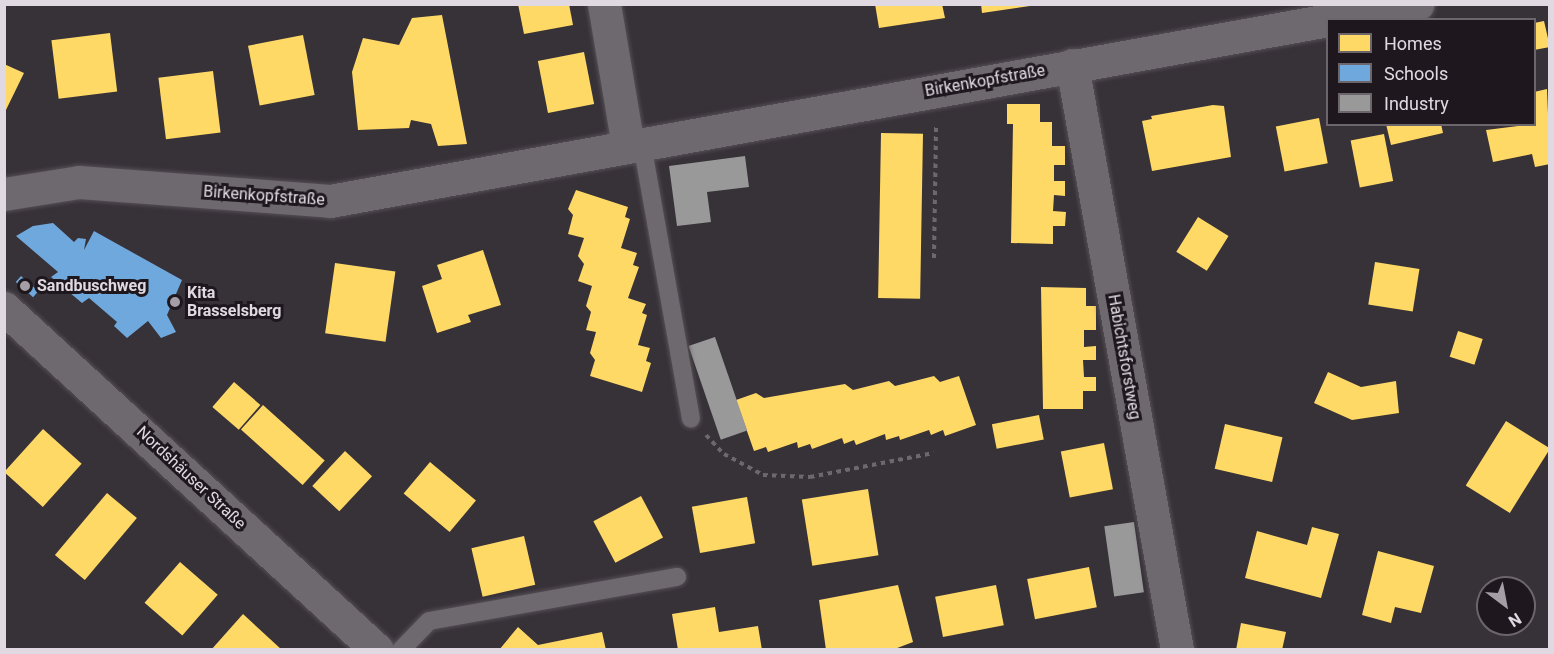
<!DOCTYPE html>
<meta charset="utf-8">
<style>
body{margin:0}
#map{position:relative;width:1554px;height:654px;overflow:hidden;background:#373138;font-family:Roboto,sans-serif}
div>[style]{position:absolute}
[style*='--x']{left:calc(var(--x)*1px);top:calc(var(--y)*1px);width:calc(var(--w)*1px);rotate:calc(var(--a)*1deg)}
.homes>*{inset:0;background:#ffd966;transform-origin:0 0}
.schools>*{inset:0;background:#6fa8dc;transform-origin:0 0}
.industry>*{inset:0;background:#999;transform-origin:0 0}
.path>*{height:4px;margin-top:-2px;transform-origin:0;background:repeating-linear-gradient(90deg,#6d686e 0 4.5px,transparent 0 9px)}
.roads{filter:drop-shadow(0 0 2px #554f56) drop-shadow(0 0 2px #554f56)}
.service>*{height:18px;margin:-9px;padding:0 9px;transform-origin:9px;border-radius:9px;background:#6d696e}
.minor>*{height:33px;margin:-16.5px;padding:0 16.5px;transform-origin:16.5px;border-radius:16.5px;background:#6d696e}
.tertiary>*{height:33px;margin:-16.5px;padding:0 16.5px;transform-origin:16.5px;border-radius:16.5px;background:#6d696e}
.dots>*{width:16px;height:16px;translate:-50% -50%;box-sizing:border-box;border:3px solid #1e181e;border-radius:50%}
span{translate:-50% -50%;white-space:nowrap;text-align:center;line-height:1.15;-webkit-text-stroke:6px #1e181e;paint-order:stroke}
.street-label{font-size:16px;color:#e1d9e2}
.poi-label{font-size:16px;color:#e1d9e2;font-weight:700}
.left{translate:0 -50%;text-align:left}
.frame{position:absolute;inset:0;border:6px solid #e1d9e2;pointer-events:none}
.legend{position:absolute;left:1326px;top:18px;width:210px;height:108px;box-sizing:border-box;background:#1e181e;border:2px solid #6c656c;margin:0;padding:8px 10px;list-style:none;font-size:18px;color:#e1d9e2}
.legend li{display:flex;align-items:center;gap:12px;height:30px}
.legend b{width:30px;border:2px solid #6c656c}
.north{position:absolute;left:1476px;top:576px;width:60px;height:60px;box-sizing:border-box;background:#1e181e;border:2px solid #6c656c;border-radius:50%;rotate:148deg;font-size:16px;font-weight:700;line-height:24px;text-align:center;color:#e1d9e2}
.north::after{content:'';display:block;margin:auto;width:21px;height:27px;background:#a69ea6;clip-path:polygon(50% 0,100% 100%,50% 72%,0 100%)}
</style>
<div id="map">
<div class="homes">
<div style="clip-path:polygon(518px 4px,569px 4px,573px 25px,524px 34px)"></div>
<div style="clip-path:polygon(875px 4px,942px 4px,945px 18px,879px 28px)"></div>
<div style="clip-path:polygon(981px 4px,1030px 4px,1030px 6px,982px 13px)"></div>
<div style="clip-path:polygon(442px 15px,467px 144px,438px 146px,431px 124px,411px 120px,409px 128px,358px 130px,352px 72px,363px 38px,399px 45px,412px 18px)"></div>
<div style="clip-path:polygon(1544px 21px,1550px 47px,1534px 50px,1534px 23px)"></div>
<div style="left:110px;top:33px;width:59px;height:59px;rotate:83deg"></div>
<div style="left:303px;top:35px;width:61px;height:56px;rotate:79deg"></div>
<div style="left:584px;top:52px;width:53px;height:47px;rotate:79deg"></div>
<div style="clip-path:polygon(4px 64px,24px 73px,4px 114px)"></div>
<div style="left:213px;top:71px;width:62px;height:55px;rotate:83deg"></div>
<div style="clip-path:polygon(1547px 89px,1550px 164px,1535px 167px,1532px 154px,1493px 162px,1486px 130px,1534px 124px,1534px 92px)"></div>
<div style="clip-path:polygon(1007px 104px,1040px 104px,1040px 122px,1052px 122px,1052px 146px,1065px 146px,1065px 165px,1054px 165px,1054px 181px,1065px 181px,1065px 196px,1054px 195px,1053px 211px,1066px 212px,1065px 226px,1053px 226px,1053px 244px,1011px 243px,1013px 124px,1007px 124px)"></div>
<div style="clip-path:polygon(1213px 105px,1224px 106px,1231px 157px,1152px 171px,1142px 121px,1152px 119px,1151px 116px)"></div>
<div style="left:1319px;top:118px;width:46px;height:44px;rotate:79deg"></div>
<div style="clip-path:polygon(1386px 124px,1441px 124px,1443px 133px,1391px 145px)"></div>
<div style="left:881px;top:133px;width:42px;height:165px;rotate:1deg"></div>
<div style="left:1384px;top:134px;width:48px;height:34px;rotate:79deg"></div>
<div style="clip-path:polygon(576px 190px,628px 207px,625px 217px,630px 219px,621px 248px,637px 253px,633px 265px,639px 267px,628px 298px,646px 304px,642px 313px,647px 315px,638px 345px,650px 348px,646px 361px,651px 363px,642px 392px,590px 376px,595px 360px,590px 353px,596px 332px,586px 330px,591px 312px,586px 306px,592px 286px,578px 281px,584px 264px,578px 256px,584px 238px,568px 234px,573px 215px,568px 209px)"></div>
<div style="left:1198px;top:217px;width:36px;height:41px;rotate:32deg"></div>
<div style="clip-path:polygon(483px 250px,501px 305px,468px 315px,471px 322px,437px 333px,422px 286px,442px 279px,437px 265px)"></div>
<div style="left:1375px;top:262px;width:45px;height:43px;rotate:9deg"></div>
<div style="left:335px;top:263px;width:61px;height:71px;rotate:8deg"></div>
<div style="clip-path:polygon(1041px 287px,1086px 288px,1086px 306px,1096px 306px,1096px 330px,1084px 330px,1084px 347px,1096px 346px,1096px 360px,1083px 360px,1084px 377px,1096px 377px,1096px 391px,1083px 391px,1083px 409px,1043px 409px)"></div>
<div style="left:1458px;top:331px;width:26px;height:27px;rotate:18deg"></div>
<div style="clip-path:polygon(1328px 372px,1361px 387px,1396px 381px,1399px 413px,1352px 420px,1314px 403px)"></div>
<div style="clip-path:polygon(934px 376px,940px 382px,959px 376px,976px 425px,945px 436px,943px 430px,931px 435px,929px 430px,900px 440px,899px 436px,886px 440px,885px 434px,856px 445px,854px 440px,844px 444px,842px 438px,812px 449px,810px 444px,798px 448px,797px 442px,768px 452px,766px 447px,754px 451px,736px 400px,756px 393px,764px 398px,845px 384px,853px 390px,889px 381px,895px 386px)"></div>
<div style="left:234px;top:382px;width:35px;height:33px;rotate:41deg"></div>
<div style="left:263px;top:405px;width:83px;height:33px;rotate:42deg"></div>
<div style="left:1039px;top:415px;width:25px;height:48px;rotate:79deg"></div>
<div style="left:1506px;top:421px;width:52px;height:76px;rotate:32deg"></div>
<div style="left:1225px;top:424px;width:59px;height:46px;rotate:13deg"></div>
<div style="left:43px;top:429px;width:52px;height:58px;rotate:42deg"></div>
<div style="left:1104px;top:443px;width:47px;height:44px;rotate:79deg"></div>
<div style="left:345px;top:451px;width:37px;height:48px;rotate:43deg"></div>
<div style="left:430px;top:462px;width:60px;height:41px;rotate:40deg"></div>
<div style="left:868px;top:489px;width:67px;height:67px;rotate:81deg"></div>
<div style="left:107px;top:493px;width:39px;height:81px;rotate:40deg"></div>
<div style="left:641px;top:496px;width:47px;height:54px;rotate:62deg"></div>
<div style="left:747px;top:497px;width:47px;height:56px;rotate:80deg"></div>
<div style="clip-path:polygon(1312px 527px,1339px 534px,1321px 598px,1245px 578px,1257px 531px,1307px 545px)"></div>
<div style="left:524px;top:536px;width:50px;height:54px;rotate:77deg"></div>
<div style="clip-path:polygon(1378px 551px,1434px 566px,1421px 613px,1395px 607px,1391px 623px,1362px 615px)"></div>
<div style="left:180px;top:562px;width:50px;height:54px;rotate:41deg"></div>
<div style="left:1089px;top:567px;width:41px;height:63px;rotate:79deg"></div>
<div style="clip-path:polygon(898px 585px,913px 642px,892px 650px,826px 650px,819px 600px)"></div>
<div style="left:996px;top:585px;width:41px;height:62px;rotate:79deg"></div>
<div style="clip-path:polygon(715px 607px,719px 632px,758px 626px,762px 650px,678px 650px,672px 614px)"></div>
<div style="clip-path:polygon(243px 614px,282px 650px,211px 650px)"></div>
<div style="clip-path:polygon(1241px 623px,1286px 632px,1282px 650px,1236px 650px)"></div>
<div style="clip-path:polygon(518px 627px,538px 645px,602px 632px,606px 650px,499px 650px)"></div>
</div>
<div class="schools">
<div style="clip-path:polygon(53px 223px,74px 242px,78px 238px,86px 239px,84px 250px,94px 231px,182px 280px,167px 315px,176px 332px,161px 338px,148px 321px,127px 338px,114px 326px,117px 322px,89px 298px,82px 303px,51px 277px,58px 272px,16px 236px,33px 226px)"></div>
<div style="left:21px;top:276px;width:23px;height:8px;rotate:41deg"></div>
</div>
<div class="industry">
<div style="clip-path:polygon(745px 156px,749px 187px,707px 192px,711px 222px,677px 226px,669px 166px)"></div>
<div style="left:715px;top:337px;width:99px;height:28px;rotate:71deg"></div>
<div style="left:1134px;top:522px;width:71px;height:30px;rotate:82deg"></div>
</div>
<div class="path">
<div style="--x:934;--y:258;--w:134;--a:-89.1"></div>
<div style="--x:706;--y:435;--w:26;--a:47"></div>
<div style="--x:724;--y:454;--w:44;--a:28.3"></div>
<div style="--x:763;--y:475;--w:47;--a:2.4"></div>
<div style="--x:810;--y:477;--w:126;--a:-11"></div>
</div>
<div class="roads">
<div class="service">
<div style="--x:642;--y:144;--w:279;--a:79.9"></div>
<div style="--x:401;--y:650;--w:40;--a:-46"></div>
<div style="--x:429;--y:621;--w:252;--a:-10.1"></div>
</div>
<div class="minor">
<div style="--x:604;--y:4;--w:144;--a:80.4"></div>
<div style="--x:1333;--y:20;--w:86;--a:-10.7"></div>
<div style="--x:1072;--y:65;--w:594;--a:79.82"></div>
<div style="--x:4;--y:194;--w:76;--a:-9.1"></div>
<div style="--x:79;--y:182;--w:252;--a:4.3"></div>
<div style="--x:330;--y:201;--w:1014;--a:-10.28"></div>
</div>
<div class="tertiary">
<div style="--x:4;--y:308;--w:506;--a:42.52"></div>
</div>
</div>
<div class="dots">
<div style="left:25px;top:286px;background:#a69ea6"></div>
<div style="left:175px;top:302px;background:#a69ea6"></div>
</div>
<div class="street-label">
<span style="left:985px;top:81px;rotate:-10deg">Birkenkopfstraße</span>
<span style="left:264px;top:196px;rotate:4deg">Birkenkopfstraße</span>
<span style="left:1124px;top:357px;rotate:80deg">Habichtsforstweg</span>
<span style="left:191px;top:478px;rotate:43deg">Nordshäuser Straße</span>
</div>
<div class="poi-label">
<span class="left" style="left:37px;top:286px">Sandbuschweg</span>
<span class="left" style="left:187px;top:302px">Kita<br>Brasselsberg</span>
</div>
<div class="frame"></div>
<ul class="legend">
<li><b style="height:16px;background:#ffd966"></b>Homes</li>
<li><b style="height:16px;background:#6fa8dc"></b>Schools</li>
<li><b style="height:16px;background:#999"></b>Industry</li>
</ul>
<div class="north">N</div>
</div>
